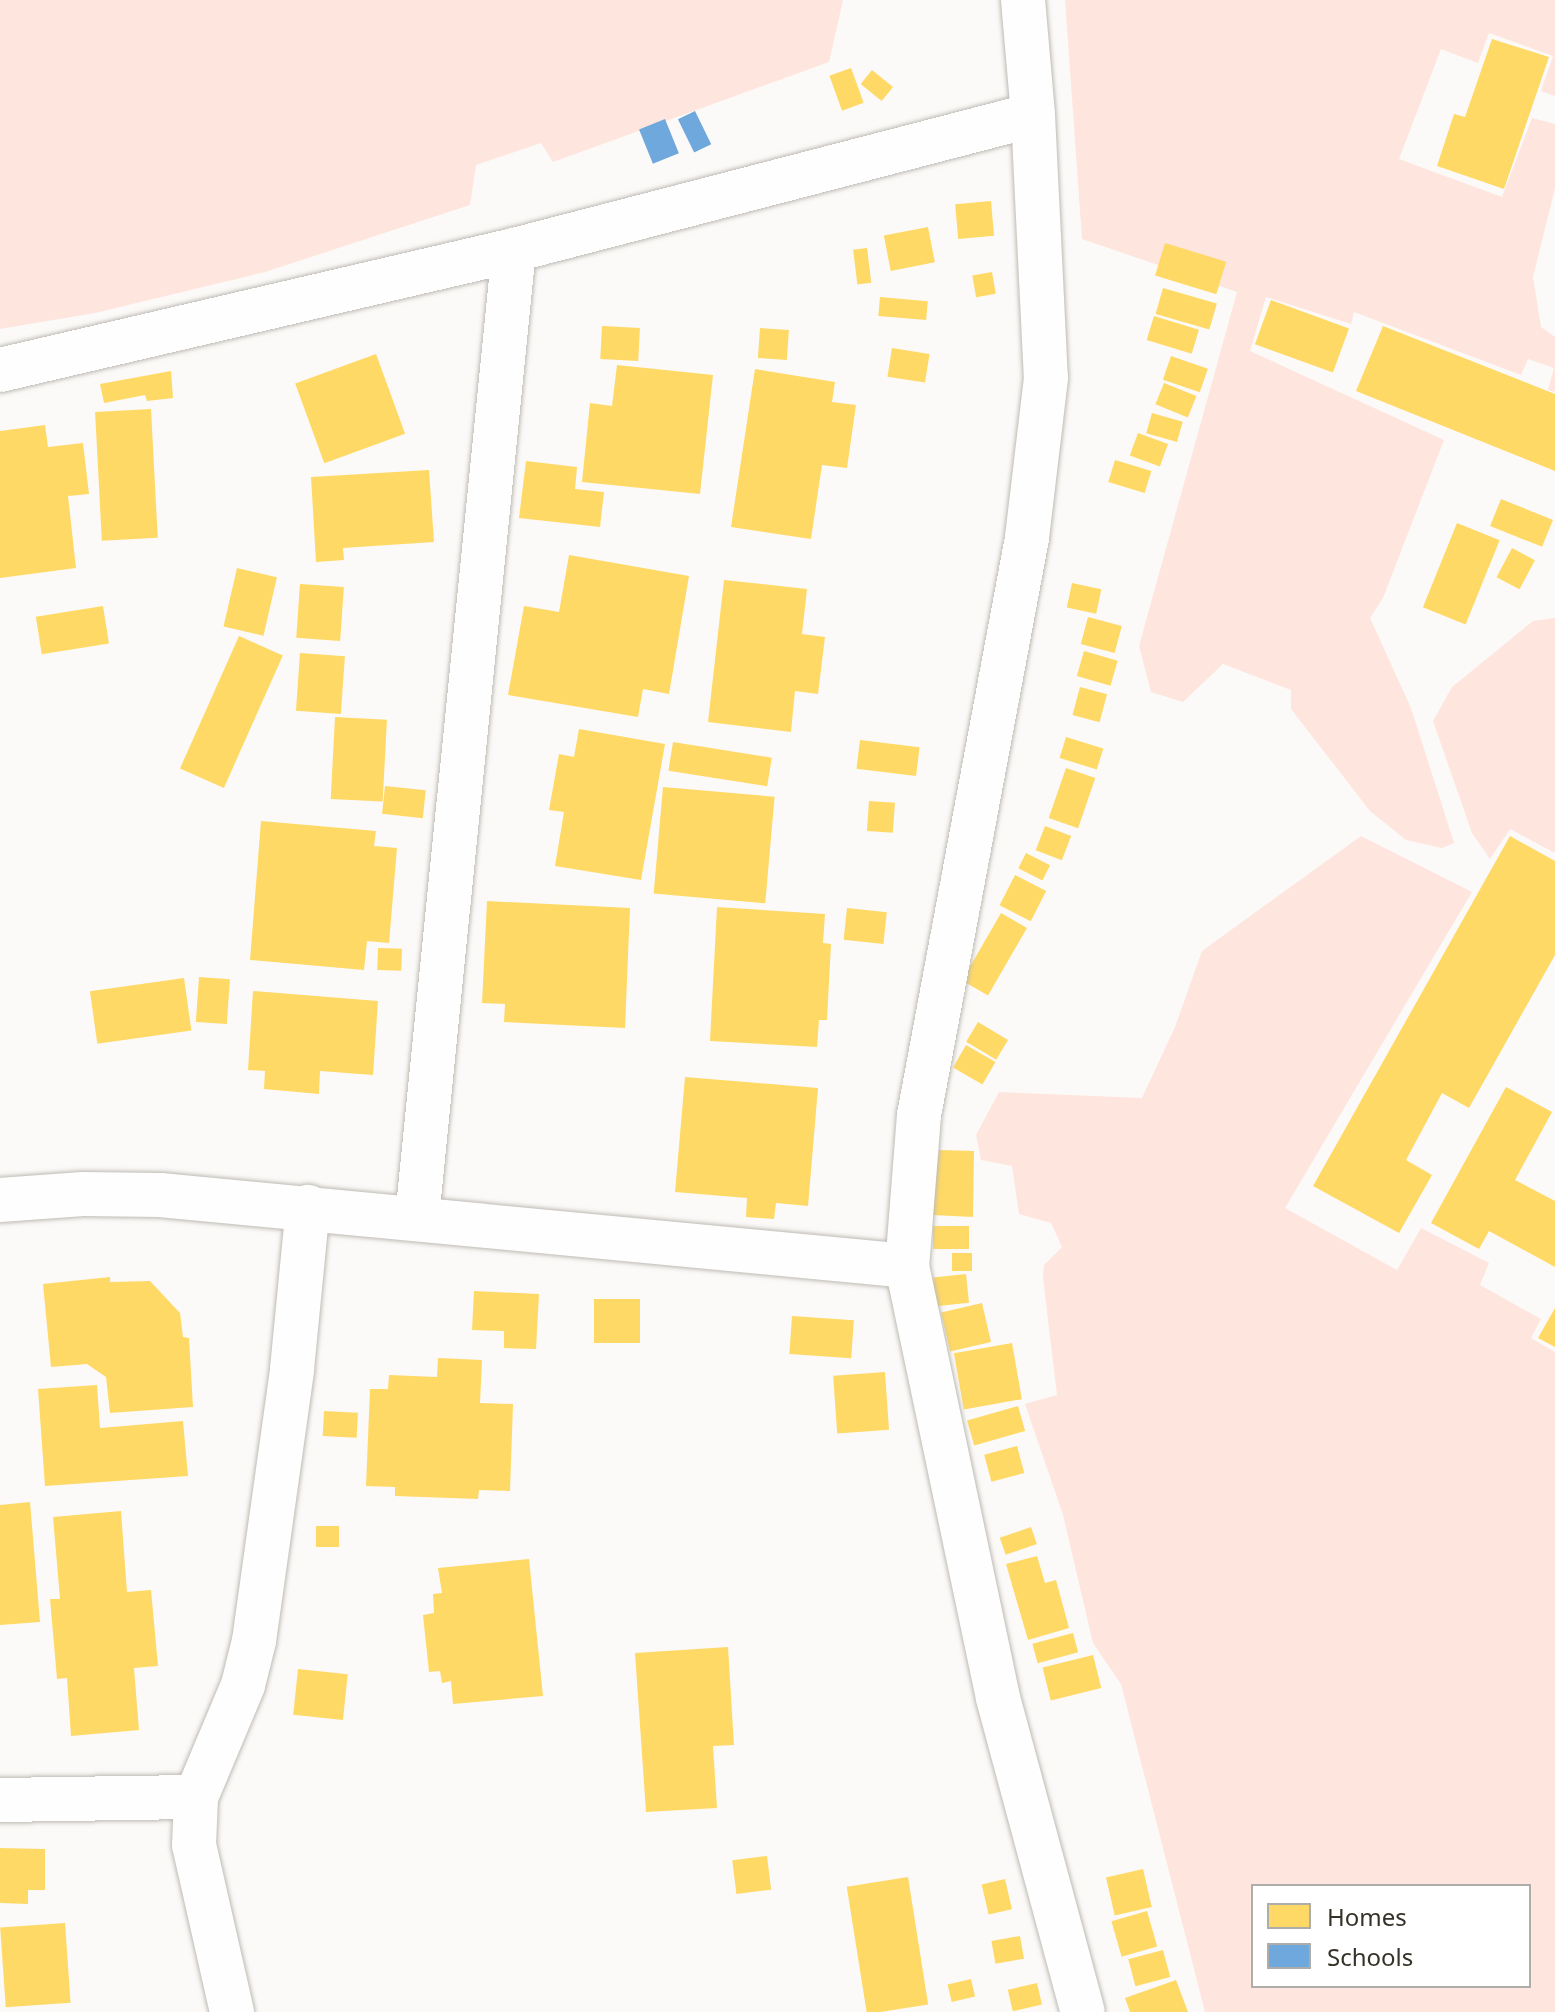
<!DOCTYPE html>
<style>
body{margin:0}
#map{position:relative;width:1555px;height:2012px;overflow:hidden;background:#fcfaf8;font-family:"Noto Sans",sans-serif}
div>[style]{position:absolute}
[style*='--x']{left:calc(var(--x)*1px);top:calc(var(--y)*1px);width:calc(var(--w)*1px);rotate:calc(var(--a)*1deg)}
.green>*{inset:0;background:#fee5dd}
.homes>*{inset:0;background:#ffd966;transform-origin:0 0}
.schools>*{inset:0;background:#6fa8dc;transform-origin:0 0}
.roads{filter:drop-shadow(0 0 2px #bebbb5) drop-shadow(0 0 2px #bebbb5)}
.street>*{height:44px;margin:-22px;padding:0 22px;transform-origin:22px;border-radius:22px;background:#fffefe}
span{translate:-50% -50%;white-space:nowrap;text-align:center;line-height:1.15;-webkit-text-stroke:8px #fff;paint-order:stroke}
.legend{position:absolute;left:1251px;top:1884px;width:280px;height:104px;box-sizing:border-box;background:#fff;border:2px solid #afada9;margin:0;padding:10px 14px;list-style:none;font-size:24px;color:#373228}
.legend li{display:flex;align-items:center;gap:16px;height:40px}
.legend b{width:40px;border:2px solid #afada9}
</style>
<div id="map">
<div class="green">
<div style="clip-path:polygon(0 0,843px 0,829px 62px,553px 162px,541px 143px,476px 165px,470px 205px,265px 272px,95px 313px,0 329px)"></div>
<div style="clip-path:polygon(1065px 0,1555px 0,1555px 96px,1541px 91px,1553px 56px,1489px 33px,1478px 63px,1441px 49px,1399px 159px,1502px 197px,1532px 118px,1555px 124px,1555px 188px,1533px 277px,1541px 327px,1555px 337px,1555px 392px,1548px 390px,1554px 368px,1528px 359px,1521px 375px,1354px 312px,1351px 324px,1266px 297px,1250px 351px,1444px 440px,1383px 598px,1370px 618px,1411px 708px,1454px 843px,1442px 848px,1406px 840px,1370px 811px,1291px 709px,1291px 690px,1223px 664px,1183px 702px,1151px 692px,1139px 646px,1237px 292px,1082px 239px)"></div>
<div style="clip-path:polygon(1555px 618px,1555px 853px,1510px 829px,1490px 859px,1472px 833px,1433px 721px,1452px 687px,1533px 621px)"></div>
<div style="clip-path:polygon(evenodd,1361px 836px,1472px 892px,1285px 1208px,1397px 1270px,1421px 1228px,1489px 1263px,1480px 1285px,1541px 1319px,1531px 1338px,1555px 1352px,1555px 2012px,1205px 2012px,1121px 1684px,1093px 1643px,1063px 1515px,1025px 1404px,1057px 1395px,1043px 1278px,1044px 1265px,1062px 1247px,1051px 1223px,1019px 1214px,1012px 1166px,981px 1160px,976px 1135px,999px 1092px,1142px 1098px,1175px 1027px,1202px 951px,1361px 836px,1253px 1886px,1529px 1886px,1529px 1986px,1253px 1986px,1253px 1886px)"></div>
</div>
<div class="homes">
<div style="clip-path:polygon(1492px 39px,1549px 57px,1504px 189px,1437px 166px,1454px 114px,1465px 117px)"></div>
<div style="left:851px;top:68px;width:37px;height:23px;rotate:70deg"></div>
<div style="left:872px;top:70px;width:27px;height:18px;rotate:39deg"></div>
<div style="left:991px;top:201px;width:35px;height:36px;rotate:85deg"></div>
<div style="left:928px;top:227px;width:36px;height:45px;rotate:79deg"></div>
<div style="left:1165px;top:243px;width:64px;height:34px;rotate:17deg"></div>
<div style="left:867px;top:248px;width:35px;height:14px;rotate:83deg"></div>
<div style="left:992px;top:272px;width:22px;height:20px;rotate:80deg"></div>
<div style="left:1163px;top:288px;width:56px;height:27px;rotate:16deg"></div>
<div style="left:880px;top:297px;width:48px;height:19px;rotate:5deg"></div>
<div style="left:1271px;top:300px;width:83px;height:47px;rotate:20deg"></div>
<div style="left:1154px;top:316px;width:47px;height:25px;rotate:17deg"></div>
<div style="left:602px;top:326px;width:38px;height:33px;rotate:3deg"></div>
<div style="clip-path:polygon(1383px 326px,1555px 394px,1555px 471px,1356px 391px)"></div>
<div style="left:760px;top:328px;width:29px;height:30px;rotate:4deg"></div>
<div style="left:892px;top:348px;width:38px;height:29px;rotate:9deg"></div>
<div style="left:376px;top:354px;width:85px;height:86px;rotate:70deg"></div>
<div style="left:1171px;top:356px;width:39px;height:25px;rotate:19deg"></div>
<div style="clip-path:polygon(617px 365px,713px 375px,700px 494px,582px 482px,590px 403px,612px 406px)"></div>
<div style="clip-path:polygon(755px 369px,835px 382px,832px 402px,856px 405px,847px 468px,822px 465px,811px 539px,731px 527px)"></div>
<div style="clip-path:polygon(171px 371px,173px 398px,147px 401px,145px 395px,104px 403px,100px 384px)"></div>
<div style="left:1164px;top:383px;width:35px;height:23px;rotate:22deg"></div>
<div style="left:151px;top:409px;width:129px;height:56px;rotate:87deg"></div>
<div style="left:1152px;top:413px;width:32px;height:21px;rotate:16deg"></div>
<div style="clip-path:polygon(45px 425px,48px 447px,83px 443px,89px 494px,68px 496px,76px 568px,0 578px,0 431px)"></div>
<div style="left:1138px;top:433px;width:32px;height:24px;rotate:20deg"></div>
<div style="left:1115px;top:460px;width:38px;height:23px;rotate:17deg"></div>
<div style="clip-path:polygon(526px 461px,577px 467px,575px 489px,604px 492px,600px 527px,519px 518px)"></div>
<div style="clip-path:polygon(429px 470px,434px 542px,343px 548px,344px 560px,316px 562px,311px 477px)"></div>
<div style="left:1501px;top:499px;width:56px;height:29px;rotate:22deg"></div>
<div style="left:1457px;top:523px;width:46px;height:91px;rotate:22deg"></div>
<div style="left:1512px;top:548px;width:26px;height:33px;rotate:28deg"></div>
<div style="clip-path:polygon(569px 555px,689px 576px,669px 694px,643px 689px,638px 717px,508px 695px,524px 606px,559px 612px)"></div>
<div style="left:237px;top:568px;width:41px;height:60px;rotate:13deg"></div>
<div style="clip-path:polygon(724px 580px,807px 589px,802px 634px,825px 637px,818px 694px,795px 691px,791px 732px,708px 722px)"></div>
<div style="left:1072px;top:583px;width:30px;height:25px;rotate:12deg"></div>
<div style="left:300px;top:584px;width:44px;height:54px;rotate:4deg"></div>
<div style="left:103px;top:606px;width:38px;height:68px;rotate:81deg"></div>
<div style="left:1088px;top:617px;width:35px;height:28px;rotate:15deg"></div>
<div style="left:239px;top:636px;width:48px;height:145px;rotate:24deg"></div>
<div style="left:1084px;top:651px;width:35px;height:26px;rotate:16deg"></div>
<div style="left:300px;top:653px;width:45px;height:58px;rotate:4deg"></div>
<div style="left:1080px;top:687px;width:28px;height:29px;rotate:15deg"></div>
<div style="left:335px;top:717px;width:52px;height:82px;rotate:3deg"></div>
<div style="clip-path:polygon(579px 729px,665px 744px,641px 880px,555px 866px,564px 812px,549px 810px,559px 754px,574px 757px)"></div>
<div style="left:1066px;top:737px;width:39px;height:22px;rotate:17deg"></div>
<div style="left:860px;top:740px;width:60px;height:29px;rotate:7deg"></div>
<div style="left:673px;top:742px;width:100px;height:29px;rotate:9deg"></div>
<div style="left:1066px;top:768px;width:31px;height:53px;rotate:19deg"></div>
<div style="left:385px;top:786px;width:41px;height:28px;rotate:6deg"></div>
<div style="left:663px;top:787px;width:112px;height:107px;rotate:5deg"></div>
<div style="left:869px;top:801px;width:26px;height:30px;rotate:4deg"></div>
<div style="clip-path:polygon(261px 821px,376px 831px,374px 846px,397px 848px,389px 943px,367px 941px,364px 970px,250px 960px)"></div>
<div style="left:1045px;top:826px;width:28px;height:26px;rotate:21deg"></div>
<div style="clip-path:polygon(1510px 836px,1555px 861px,1555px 955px,1469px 1108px,1442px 1093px,1406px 1160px,1432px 1175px,1399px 1233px,1313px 1186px)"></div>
<div style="left:1026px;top:853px;width:27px;height:17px;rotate:27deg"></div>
<div style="left:1015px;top:875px;width:35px;height:34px;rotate:27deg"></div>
<div style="clip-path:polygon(487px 901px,630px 908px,625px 1028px,504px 1022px,505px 1004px,482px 1003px)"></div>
<div style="clip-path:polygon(717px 907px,825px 914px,823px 943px,831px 944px,827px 1020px,819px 1020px,817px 1047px,710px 1041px)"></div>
<div style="left:847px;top:908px;width:40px;height:32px;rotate:6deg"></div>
<div style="left:1001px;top:913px;width:30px;height:78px;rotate:30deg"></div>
<div style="left:378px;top:948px;width:24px;height:22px;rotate:2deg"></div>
<div style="left:199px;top:977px;width:31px;height:45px;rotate:4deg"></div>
<div style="left:184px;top:978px;width:53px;height:95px;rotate:82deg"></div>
<div style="clip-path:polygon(253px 991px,378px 1001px,373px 1075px,320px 1071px,319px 1094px,264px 1089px,265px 1071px,248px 1070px)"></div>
<div style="left:978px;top:1022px;width:35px;height:23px;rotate:31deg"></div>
<div style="left:966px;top:1045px;width:34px;height:26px;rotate:30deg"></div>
<div style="clip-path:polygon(685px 1077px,818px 1088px,808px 1206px,776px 1203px,774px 1219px,746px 1217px,747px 1198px,675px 1192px)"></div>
<div style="clip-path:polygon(1506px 1087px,1552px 1112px,1515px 1180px,1555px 1201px,1555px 1267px,1489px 1231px,1479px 1249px,1431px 1223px)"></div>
<div style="clip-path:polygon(939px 1150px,974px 1151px,973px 1217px,932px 1215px)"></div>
<div style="left:933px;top:1226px;width:36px;height:23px"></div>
<div style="left:972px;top:1253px;width:18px;height:20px;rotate:90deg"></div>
<div style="left:966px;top:1274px;width:29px;height:33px;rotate:84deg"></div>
<div style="clip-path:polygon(110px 1277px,110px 1282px,150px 1281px,180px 1313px,183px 1337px,189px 1338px,193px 1407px,110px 1413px,106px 1377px,87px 1364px,51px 1367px,43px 1284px)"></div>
<div style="clip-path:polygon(474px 1291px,539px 1294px,536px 1349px,504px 1348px,504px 1331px,472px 1330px)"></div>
<div style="left:594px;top:1299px;width:46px;height:44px"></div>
<div style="left:982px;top:1303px;width:40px;height:42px;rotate:77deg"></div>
<div style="clip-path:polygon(1555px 1308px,1555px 1347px,1538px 1338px)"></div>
<div style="left:792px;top:1316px;width:62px;height:38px;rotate:4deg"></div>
<div style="left:1012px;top:1343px;width:57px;height:59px;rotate:80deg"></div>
<div style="clip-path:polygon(438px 1358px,482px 1360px,480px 1403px,513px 1404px,510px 1491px,479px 1490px,478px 1499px,395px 1496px,395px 1487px,366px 1486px,370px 1389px,388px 1389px,389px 1375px,437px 1377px)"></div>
<div style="left:885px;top:1372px;width:58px;height:52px;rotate:86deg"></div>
<div style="clip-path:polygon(97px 1385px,100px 1428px,183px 1421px,188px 1476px,45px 1486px,38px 1389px)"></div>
<div style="left:1018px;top:1406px;width:26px;height:53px;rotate:74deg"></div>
<div style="left:324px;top:1411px;width:34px;height:25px;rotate:3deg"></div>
<div style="left:1017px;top:1446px;width:28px;height:34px;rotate:75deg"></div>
<div style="clip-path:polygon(30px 1502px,40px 1622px,0 1625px,0 1505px)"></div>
<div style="clip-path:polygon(121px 1511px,127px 1592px,151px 1590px,158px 1666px,134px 1668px,139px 1730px,71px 1736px,67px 1678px,57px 1679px,50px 1599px,60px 1599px,53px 1517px)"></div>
<div style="left:316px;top:1526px;width:23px;height:21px"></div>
<div style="left:1031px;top:1527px;width:18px;height:33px;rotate:71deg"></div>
<div style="clip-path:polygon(1037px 1556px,1045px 1583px,1056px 1580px,1069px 1628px,1028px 1640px,1006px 1564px)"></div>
<div style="clip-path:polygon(529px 1559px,543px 1696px,453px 1704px,451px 1681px,442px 1683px,440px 1671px,429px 1672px,423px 1615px,434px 1613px,433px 1594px,442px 1593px,438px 1568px)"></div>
<div style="left:1073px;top:1633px;width:20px;height:42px;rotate:75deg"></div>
<div style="clip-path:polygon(728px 1647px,734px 1745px,713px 1746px,717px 1808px,646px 1812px,635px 1653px)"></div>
<div style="left:1093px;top:1655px;width:34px;height:52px;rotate:76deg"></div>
<div style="left:298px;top:1669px;width:50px;height:46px;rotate:6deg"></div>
<div style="clip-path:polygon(0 1848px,45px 1849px,45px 1890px,28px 1890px,28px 1904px,0 1903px)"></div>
<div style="left:767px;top:1856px;width:34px;height:35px;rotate:83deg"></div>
<div style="left:1143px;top:1869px;width:39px;height:38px;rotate:77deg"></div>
<div style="left:908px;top:1877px;width:129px;height:62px;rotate:81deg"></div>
<div style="left:1005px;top:1879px;width:31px;height:24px;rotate:77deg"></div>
<div style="left:1147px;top:1911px;width:37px;height:37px;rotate:74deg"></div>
<div style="left:65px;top:1923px;width:80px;height:65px;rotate:86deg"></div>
<div style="left:1020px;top:1936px;width:23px;height:29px;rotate:80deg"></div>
<div style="left:1163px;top:1950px;width:28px;height:36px;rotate:75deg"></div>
<div style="left:971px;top:1979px;width:18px;height:24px;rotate:77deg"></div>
<div style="clip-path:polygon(1176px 1980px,1188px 2012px,1130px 2012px,1125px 1998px)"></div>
<div style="left:1037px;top:1983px;width:22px;height:30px;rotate:77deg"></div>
</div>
<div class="schools">
<div style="left:695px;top:111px;width:37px;height:19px;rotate:64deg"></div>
<div style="left:665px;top:119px;width:37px;height:28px;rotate:68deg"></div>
</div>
<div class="roads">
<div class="street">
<div style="--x:1023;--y:0;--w:115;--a:85"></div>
<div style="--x:1033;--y:115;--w:263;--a:87.2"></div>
<div style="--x:1046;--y:378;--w:161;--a:96.8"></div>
<div style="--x:1027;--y:538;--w:587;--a:100.6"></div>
<div style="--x:919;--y:1115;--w:151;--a:94.5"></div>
<div style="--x:907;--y:1266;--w:441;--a:78.1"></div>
<div style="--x:998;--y:1698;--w:325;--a:74.9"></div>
<div style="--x:0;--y:370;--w:528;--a:-13.14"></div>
<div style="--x:514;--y:250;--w:536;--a:-14.58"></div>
<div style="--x:0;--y:1200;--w:83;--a:-4.1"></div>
<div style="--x:83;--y:1194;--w:77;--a:0.7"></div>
<div style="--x:160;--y:1195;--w:750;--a:5.43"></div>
<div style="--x:417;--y:1218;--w:973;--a:-84.28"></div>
<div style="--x:0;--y:1800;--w:196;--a:-0.9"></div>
<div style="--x:232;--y:2012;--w:171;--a:-102.8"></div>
<div style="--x:194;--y:1845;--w:48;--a:-87.6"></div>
<div style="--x:196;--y:1797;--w:121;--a:-67.2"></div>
<div style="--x:243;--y:1685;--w:45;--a:-76"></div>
<div style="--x:254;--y:1641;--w:275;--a:-82"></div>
<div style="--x:292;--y:1369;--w:163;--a:-84.4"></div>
</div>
</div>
<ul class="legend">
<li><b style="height:22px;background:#ffd966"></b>Homes</li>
<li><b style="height:22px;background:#6fa8dc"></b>Schools</li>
</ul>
</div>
